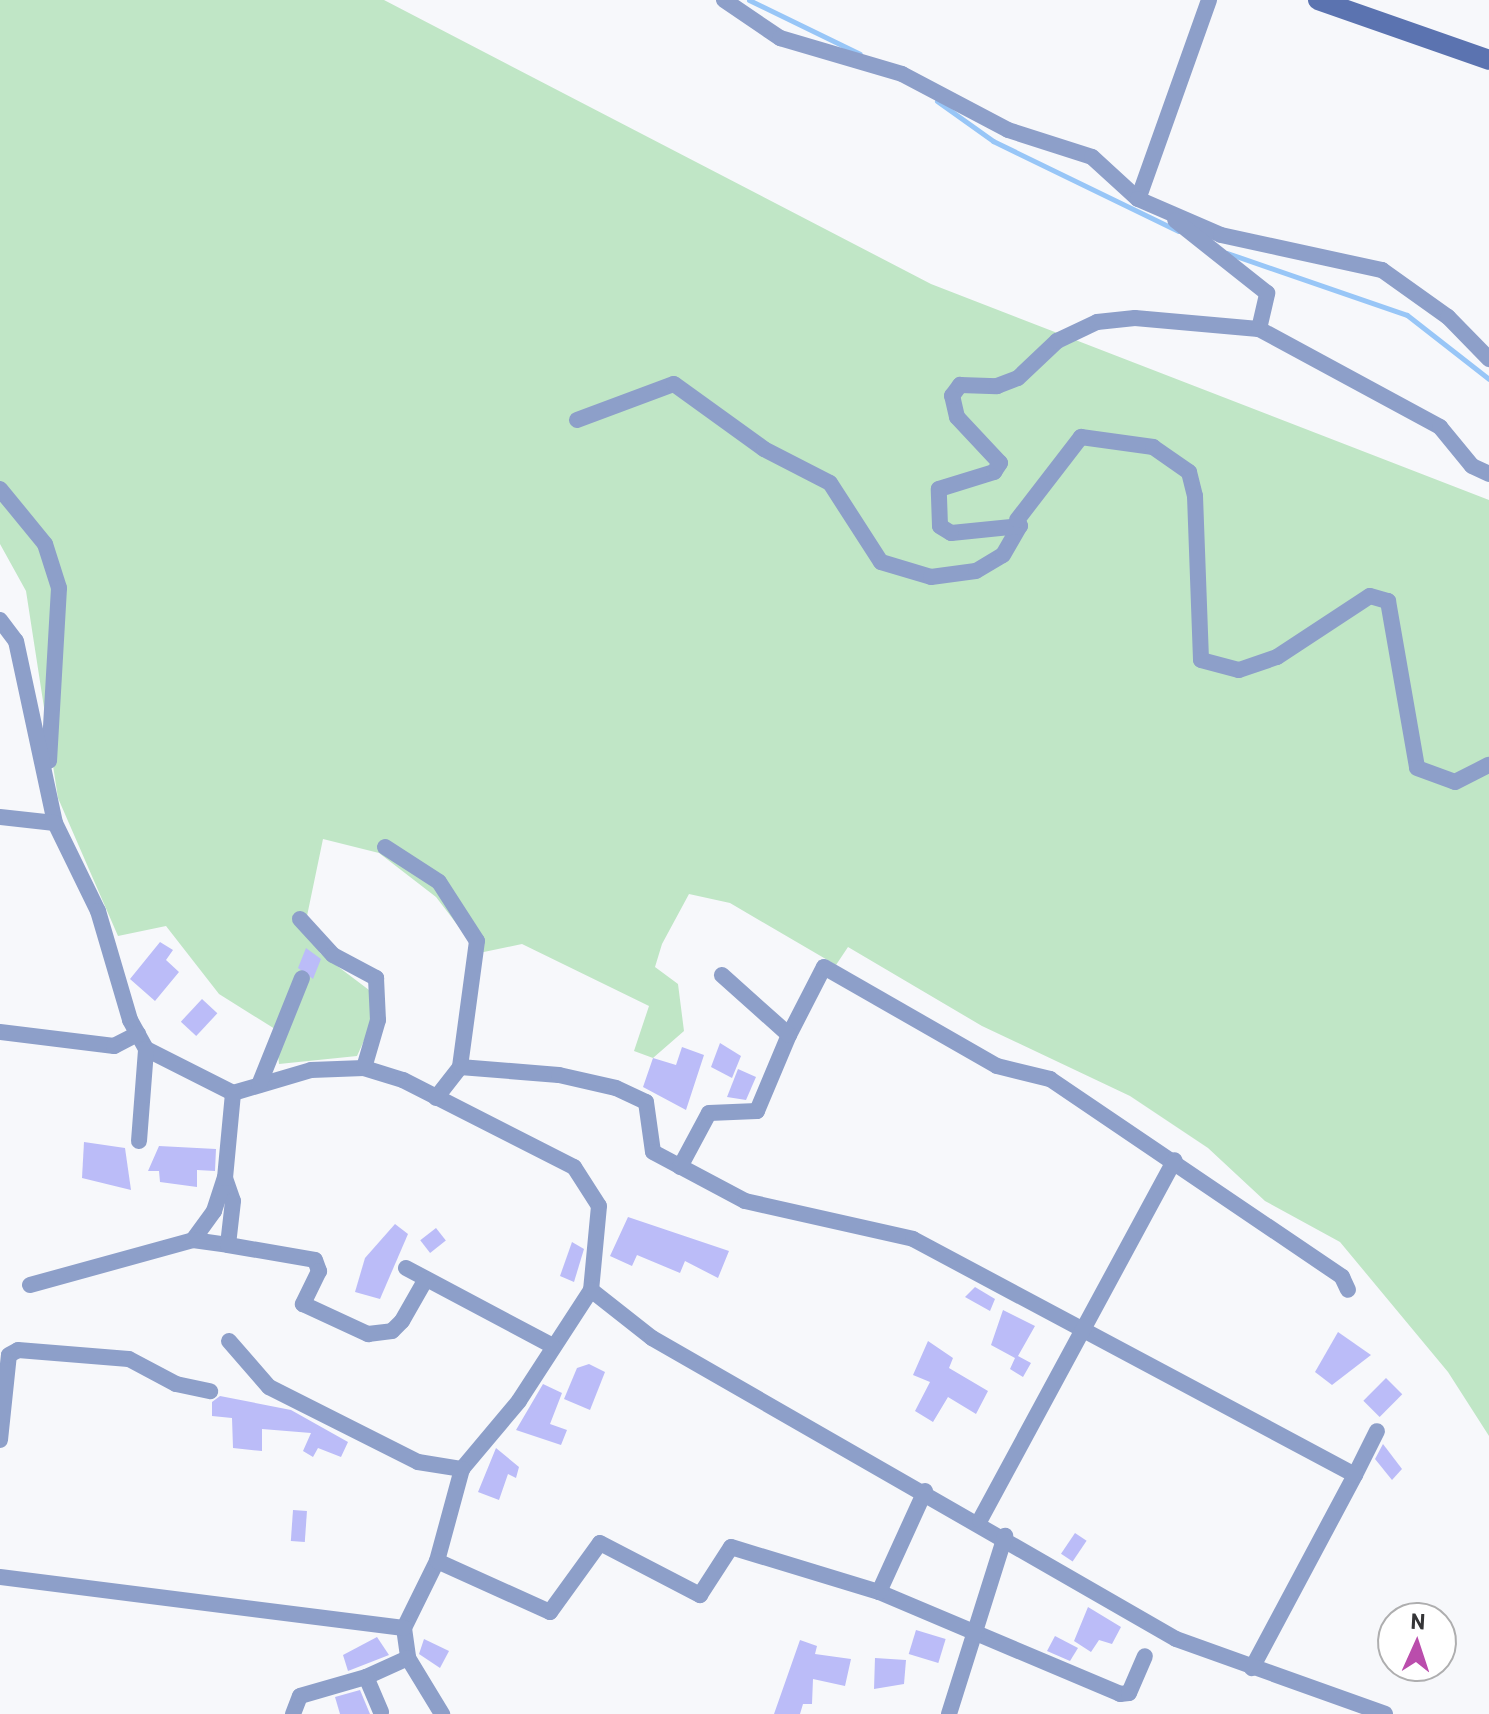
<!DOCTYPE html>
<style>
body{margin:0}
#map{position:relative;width:1489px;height:1714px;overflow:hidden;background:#f7f8fb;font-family:Barlow,sans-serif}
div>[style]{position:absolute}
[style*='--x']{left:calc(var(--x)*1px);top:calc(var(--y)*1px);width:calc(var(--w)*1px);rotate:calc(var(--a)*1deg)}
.green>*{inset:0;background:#c0e6c6}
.stream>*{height:5px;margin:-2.5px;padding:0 2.5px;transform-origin:2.5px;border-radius:2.5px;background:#98c6f7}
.building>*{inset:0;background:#bbbcf8;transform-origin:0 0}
.street>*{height:16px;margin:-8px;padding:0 8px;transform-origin:8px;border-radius:8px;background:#8d9fc9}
.secondary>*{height:20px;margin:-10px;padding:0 10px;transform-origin:10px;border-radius:10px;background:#5b73b0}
span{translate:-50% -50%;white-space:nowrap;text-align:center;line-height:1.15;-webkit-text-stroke:6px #fff;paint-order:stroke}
.north{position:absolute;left:1377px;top:1602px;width:80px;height:80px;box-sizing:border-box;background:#fff;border:2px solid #aeaeaf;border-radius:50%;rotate:3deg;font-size:22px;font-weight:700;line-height:32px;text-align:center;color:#353537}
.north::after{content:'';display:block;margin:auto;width:28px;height:36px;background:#ba4dac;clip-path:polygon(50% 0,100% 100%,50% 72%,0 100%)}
</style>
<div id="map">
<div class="green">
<div style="clip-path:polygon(0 0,384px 0,931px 284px,1489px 500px,1489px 1436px,1448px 1372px,1340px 1242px,1265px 1201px,1208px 1148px,1130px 1096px,982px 1026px,848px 947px,836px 965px,730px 903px,689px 894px,662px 944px,655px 967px,678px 984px,684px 1031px,653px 1058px,634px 1051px,649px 1006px,522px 944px,479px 953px,436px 897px,379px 853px,323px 839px,307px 916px,320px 953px,369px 990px,372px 1023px,357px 1056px,279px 1064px,275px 1029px,219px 994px,166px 926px,118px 936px,58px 798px,26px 591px,0 544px)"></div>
</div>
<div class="stream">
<div style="--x:749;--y:0;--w:123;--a:25.9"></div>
<div style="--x:937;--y:101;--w:69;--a:35.5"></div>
<div style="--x:993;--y:141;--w:206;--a:25.9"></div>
<div style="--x:1227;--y:253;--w:190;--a:19"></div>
<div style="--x:1407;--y:315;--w:104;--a:38"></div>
</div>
<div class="building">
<div style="clip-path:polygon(160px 942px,173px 950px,166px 960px,179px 972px,155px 1001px,130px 979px)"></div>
<div style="clip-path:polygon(306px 948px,321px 959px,313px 979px,298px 968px)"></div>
<div style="left:202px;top:999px;width:21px;height:31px;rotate:43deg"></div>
<div style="clip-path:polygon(720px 1043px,741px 1056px,732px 1078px,711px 1067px)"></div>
<div style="clip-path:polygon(682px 1047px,704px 1055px,686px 1110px,643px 1087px,653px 1058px,676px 1065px)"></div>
<div style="clip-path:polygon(738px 1069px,756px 1077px,746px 1100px,727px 1097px)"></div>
<div style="clip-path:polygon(84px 1142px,125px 1148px,131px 1190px,82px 1178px)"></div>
<div style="clip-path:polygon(159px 1146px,216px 1149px,215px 1171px,197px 1170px,197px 1187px,160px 1182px,159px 1171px,148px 1171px)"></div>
<div style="clip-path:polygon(628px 1217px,729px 1251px,718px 1278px,685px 1261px,680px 1273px,637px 1255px,632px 1266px,610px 1256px)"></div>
<div style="clip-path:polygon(395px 1224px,408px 1234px,380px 1299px,355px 1292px,365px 1258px)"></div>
<div style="left:436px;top:1228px;width:16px;height:20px;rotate:52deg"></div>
<div style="clip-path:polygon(572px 1242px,584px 1249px,574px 1282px,560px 1276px)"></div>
<div style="clip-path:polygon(975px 1287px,995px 1299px,990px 1311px,965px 1297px)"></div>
<div style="clip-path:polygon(1003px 1310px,1035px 1326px,1018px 1356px,1031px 1363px,1023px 1377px,1010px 1369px,1015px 1358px,991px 1345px)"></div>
<div style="clip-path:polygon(1338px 1332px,1371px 1355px,1332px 1385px,1315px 1372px)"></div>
<div style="clip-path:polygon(928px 1341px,953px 1358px,949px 1368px,988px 1391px,976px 1414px,948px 1397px,933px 1422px,915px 1411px,930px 1382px,913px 1375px)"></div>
<div style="clip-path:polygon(589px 1364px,605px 1372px,590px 1410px,564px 1399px,577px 1368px)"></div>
<div style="left:1386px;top:1378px;width:23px;height:32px;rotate:45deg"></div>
<div style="clip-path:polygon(543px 1384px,562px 1393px,550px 1424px,567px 1430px,561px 1445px,516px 1430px)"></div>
<div style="clip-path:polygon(220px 1396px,291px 1410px,348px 1442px,341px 1457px,318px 1448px,313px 1457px,303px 1451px,311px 1433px,262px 1429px,262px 1451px,233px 1448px,232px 1418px,212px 1416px,212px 1402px)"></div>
<div style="clip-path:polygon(1383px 1444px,1402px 1469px,1392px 1480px,1375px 1459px)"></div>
<div style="clip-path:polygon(496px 1448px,519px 1467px,516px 1478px,508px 1474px,499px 1500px,478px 1492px)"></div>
<div style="left:293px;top:1510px;width:14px;height:31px;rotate:4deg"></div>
<div style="left:1075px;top:1533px;width:14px;height:25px;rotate:34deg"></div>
<div style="clip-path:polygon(1088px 1607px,1121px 1627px,1112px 1644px,1099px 1640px,1091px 1652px,1074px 1641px)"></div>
<div style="left:916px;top:1630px;width:31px;height:25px;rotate:17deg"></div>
<div style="clip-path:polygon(1055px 1636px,1078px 1648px,1070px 1661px,1047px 1651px)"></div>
<div style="clip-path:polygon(377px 1637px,389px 1655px,348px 1671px,343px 1655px)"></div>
<div style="clip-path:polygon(424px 1639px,449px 1651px,440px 1668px,419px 1654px)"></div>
<div style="clip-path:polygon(800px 1640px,817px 1646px,815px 1654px,851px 1659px,845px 1686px,813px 1679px,812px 1704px,803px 1704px,800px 1714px,774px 1714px)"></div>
<div style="clip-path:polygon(875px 1658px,906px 1660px,904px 1684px,874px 1689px)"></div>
<div style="clip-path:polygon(360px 1690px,370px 1714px,340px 1714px,335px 1697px)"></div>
</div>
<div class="street">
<div style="--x:724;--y:0;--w:68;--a:34.2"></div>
<div style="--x:780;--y:38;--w:127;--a:16.4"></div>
<div style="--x:902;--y:74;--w:120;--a:27.8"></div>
<div style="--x:1008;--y:130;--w:88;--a:17.8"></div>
<div style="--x:1092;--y:157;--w:62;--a:42.4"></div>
<div style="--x:1209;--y:0;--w:211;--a:109.6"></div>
<div style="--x:1138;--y:199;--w:90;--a:23.4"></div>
<div style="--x:1221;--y:235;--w:165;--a:12.3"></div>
<div style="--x:1382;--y:270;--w:81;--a:35.5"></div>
<div style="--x:1448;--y:317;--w:59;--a:45.7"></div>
<div style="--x:1259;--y:329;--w:206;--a:28.4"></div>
<div style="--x:1440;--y:427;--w:50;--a:50.6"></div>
<div style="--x:1472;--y:466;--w:19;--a:25"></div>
<div style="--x:577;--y:420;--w:103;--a:-20.4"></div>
<div style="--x:674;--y:384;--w:111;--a:35.8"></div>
<div style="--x:764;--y:449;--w:74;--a:27.3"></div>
<div style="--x:830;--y:483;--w:94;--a:57.2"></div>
<div style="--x:881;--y:562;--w:52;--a:16.7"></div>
<div style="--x:931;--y:577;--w:45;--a:-7.6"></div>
<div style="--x:976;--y:571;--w:31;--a:-31"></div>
<div style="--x:1003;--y:555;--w:34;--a:-60"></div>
<div style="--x:1020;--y:526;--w:69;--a:174.2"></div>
<div style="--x:951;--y:533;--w:13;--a:-148"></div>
<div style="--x:940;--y:526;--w:37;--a:-92"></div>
<div style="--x:939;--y:489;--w:58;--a:-17.2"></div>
<div style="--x:994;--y:472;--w:11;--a:-56"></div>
<div style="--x:1000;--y:463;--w:63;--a:-133.1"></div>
<div style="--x:957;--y:417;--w:22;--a:-103"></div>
<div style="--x:952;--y:396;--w:14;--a:-54"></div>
<div style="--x:960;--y:385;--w:37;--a:2"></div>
<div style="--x:997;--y:386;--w:22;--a:-21"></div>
<div style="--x:1018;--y:378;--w:54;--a:-43.5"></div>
<div style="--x:1057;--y:341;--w:44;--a:-25.4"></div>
<div style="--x:1097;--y:322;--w:38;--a:-6"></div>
<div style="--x:1135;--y:318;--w:124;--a:5.1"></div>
<div style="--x:1259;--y:329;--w:37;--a:-77"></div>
<div style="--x:1267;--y:293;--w:117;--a:-141.6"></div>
<div style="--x:0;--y:489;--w:71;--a:50.7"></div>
<div style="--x:45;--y:544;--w:46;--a:72.3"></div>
<div style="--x:59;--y:588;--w:173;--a:93.3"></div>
<div style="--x:1017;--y:520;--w:105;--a:-52.4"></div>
<div style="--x:1081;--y:437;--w:73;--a:7.9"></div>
<div style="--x:1153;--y:447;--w:44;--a:34.8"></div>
<div style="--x:1189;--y:472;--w:25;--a:76"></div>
<div style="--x:1195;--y:496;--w:164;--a:87.9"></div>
<div style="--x:1201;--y:660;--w:39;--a:15"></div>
<div style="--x:1239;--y:670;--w:40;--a:-18.9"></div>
<div style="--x:1277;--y:657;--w:111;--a:-33.3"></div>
<div style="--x:1370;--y:596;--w:19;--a:16"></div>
<div style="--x:1388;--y:601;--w:169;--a:80.1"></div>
<div style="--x:1417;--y:768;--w:40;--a:20.2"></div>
<div style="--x:1455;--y:782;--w:38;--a:-27"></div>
<div style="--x:0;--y:620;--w:26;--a:53"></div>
<div style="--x:16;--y:641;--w:186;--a:77.9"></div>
<div style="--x:55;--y:823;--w:98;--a:64"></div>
<div style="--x:98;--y:911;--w:114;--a:73.6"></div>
<div style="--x:130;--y:1020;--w:33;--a:61"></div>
<div style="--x:146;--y:1049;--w:97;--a:26.8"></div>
<div style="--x:233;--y:1093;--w:81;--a:-16.4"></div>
<div style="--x:311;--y:1070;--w:53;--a:-2.2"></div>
<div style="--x:364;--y:1068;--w:41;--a:17.1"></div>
<div style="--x:403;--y:1080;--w:192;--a:27"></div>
<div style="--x:574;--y:1167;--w:46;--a:57.3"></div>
<div style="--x:599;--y:1206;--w:84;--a:95.4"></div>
<div style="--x:591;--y:1290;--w:132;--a:123"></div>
<div style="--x:519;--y:1401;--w:89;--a:130"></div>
<div style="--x:462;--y:1469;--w:95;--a:105.2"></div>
<div style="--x:437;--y:1561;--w:75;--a:116.2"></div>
<div style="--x:404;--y:1628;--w:30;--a:82"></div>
<div style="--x:408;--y:1658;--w:66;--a:58.7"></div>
<div style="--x:0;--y:817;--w:55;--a:6.2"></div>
<div style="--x:385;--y:847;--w:64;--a:32.9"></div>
<div style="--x:439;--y:882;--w:70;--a:57.2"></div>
<div style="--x:477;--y:941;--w:127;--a:97.7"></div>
<div style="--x:300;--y:919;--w:49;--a:47.5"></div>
<div style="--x:333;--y:955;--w:49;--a:28.1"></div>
<div style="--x:376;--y:978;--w:42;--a:87.3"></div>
<div style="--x:378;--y:1020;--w:50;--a:106.3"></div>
<div style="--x:0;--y:1032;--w:115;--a:7"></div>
<div style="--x:114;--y:1046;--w:27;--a:-27"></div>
<div style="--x:789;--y:1035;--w:76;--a:-62.8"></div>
<div style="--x:824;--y:967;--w:199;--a:29.8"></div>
<div style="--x:997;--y:1066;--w:55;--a:13.8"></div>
<div style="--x:1050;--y:1079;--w:353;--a:34.1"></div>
<div style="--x:1342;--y:1277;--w:14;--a:65"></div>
<div style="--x:259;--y:1085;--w:115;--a:-68.1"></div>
<div style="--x:436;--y:1098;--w:39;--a:-52"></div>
<div style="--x:460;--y:1067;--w:99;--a:4.6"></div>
<div style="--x:559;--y:1075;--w:58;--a:12.8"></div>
<div style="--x:616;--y:1088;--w:33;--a:25"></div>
<div style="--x:646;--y:1102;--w:50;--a:82"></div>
<div style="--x:653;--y:1152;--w:104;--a:28"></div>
<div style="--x:745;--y:1201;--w:172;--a:12.7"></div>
<div style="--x:913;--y:1239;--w:501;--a:28.1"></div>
<div style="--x:1355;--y:1475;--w:219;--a:118.1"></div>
<div style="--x:139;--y:1141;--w:92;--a:-85.6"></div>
<div style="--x:680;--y:1167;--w:61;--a:-61.8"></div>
<div style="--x:709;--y:1113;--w:48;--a:-2.4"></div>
<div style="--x:757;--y:1111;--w:82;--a:-67.2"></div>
<div style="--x:789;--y:1035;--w:90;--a:-138.2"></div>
<div style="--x:225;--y:1178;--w:24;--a:71"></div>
<div style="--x:233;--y:1201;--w:44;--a:96.5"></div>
<div style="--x:193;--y:1240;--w:36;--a:-54"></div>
<div style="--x:214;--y:1211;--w:35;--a:-72"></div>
<div style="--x:225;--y:1178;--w:85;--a:-84.6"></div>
<div style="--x:406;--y:1268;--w:166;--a:28"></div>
<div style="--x:30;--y:1285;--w:169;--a:-15.4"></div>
<div style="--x:193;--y:1240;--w:35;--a:8"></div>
<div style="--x:228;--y:1245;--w:88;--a:9.8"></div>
<div style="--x:315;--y:1260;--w:12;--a:70"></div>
<div style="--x:319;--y:1271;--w:37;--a:116"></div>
<div style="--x:303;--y:1304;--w:72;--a:24.8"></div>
<div style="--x:368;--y:1334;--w:24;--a:-7"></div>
<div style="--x:392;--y:1331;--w:14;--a:-45"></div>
<div style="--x:402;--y:1321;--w:48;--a:-60.3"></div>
<div style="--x:591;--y:1290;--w:78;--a:38.2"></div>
<div style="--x:652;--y:1338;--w:604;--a:29.87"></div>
<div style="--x:1176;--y:1639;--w:222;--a:19.7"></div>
<div style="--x:229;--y:1341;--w:61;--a:49"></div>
<div style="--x:269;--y:1387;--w:167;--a:26.7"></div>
<div style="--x:418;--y:1462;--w:45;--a:9"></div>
<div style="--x:0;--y:1440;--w:85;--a:-84"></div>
<div style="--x:9;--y:1355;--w:10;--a:-29"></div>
<div style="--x:18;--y:1350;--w:111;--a:4.6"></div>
<div style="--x:129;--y:1359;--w:53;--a:28"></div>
<div style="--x:176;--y:1384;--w:35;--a:12"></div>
<div style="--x:1355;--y:1475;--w:49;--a:-63.4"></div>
<div style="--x:980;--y:1520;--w:409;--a:-61.6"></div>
<div style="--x:437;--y:1561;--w:124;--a:24.3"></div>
<div style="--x:550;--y:1612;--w:85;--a:-54.1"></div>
<div style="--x:600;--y:1543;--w:113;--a:27.5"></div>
<div style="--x:700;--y:1595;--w:57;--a:-57.1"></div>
<div style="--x:731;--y:1547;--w:155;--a:16.9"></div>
<div style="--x:879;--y:1592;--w:262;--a:22.9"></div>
<div style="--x:1120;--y:1694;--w:9;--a:-6"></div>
<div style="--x:1129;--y:1693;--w:40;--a:-66.6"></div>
<div style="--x:0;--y:1577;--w:407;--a:7.2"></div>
<div style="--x:879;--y:1592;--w:111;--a:-65.5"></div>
<div style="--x:381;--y:1712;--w:38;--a:-113"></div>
<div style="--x:366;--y:1677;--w:46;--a:-24.3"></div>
<div style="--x:293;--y:1714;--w:19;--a:-69"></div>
<div style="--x:300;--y:1696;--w:69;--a:-16.1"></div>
<div style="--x:949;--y:1714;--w:187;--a:-72.5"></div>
</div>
<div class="secondary">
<div style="--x:1318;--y:0;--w:181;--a:19.3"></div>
</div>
<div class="north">N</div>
</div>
